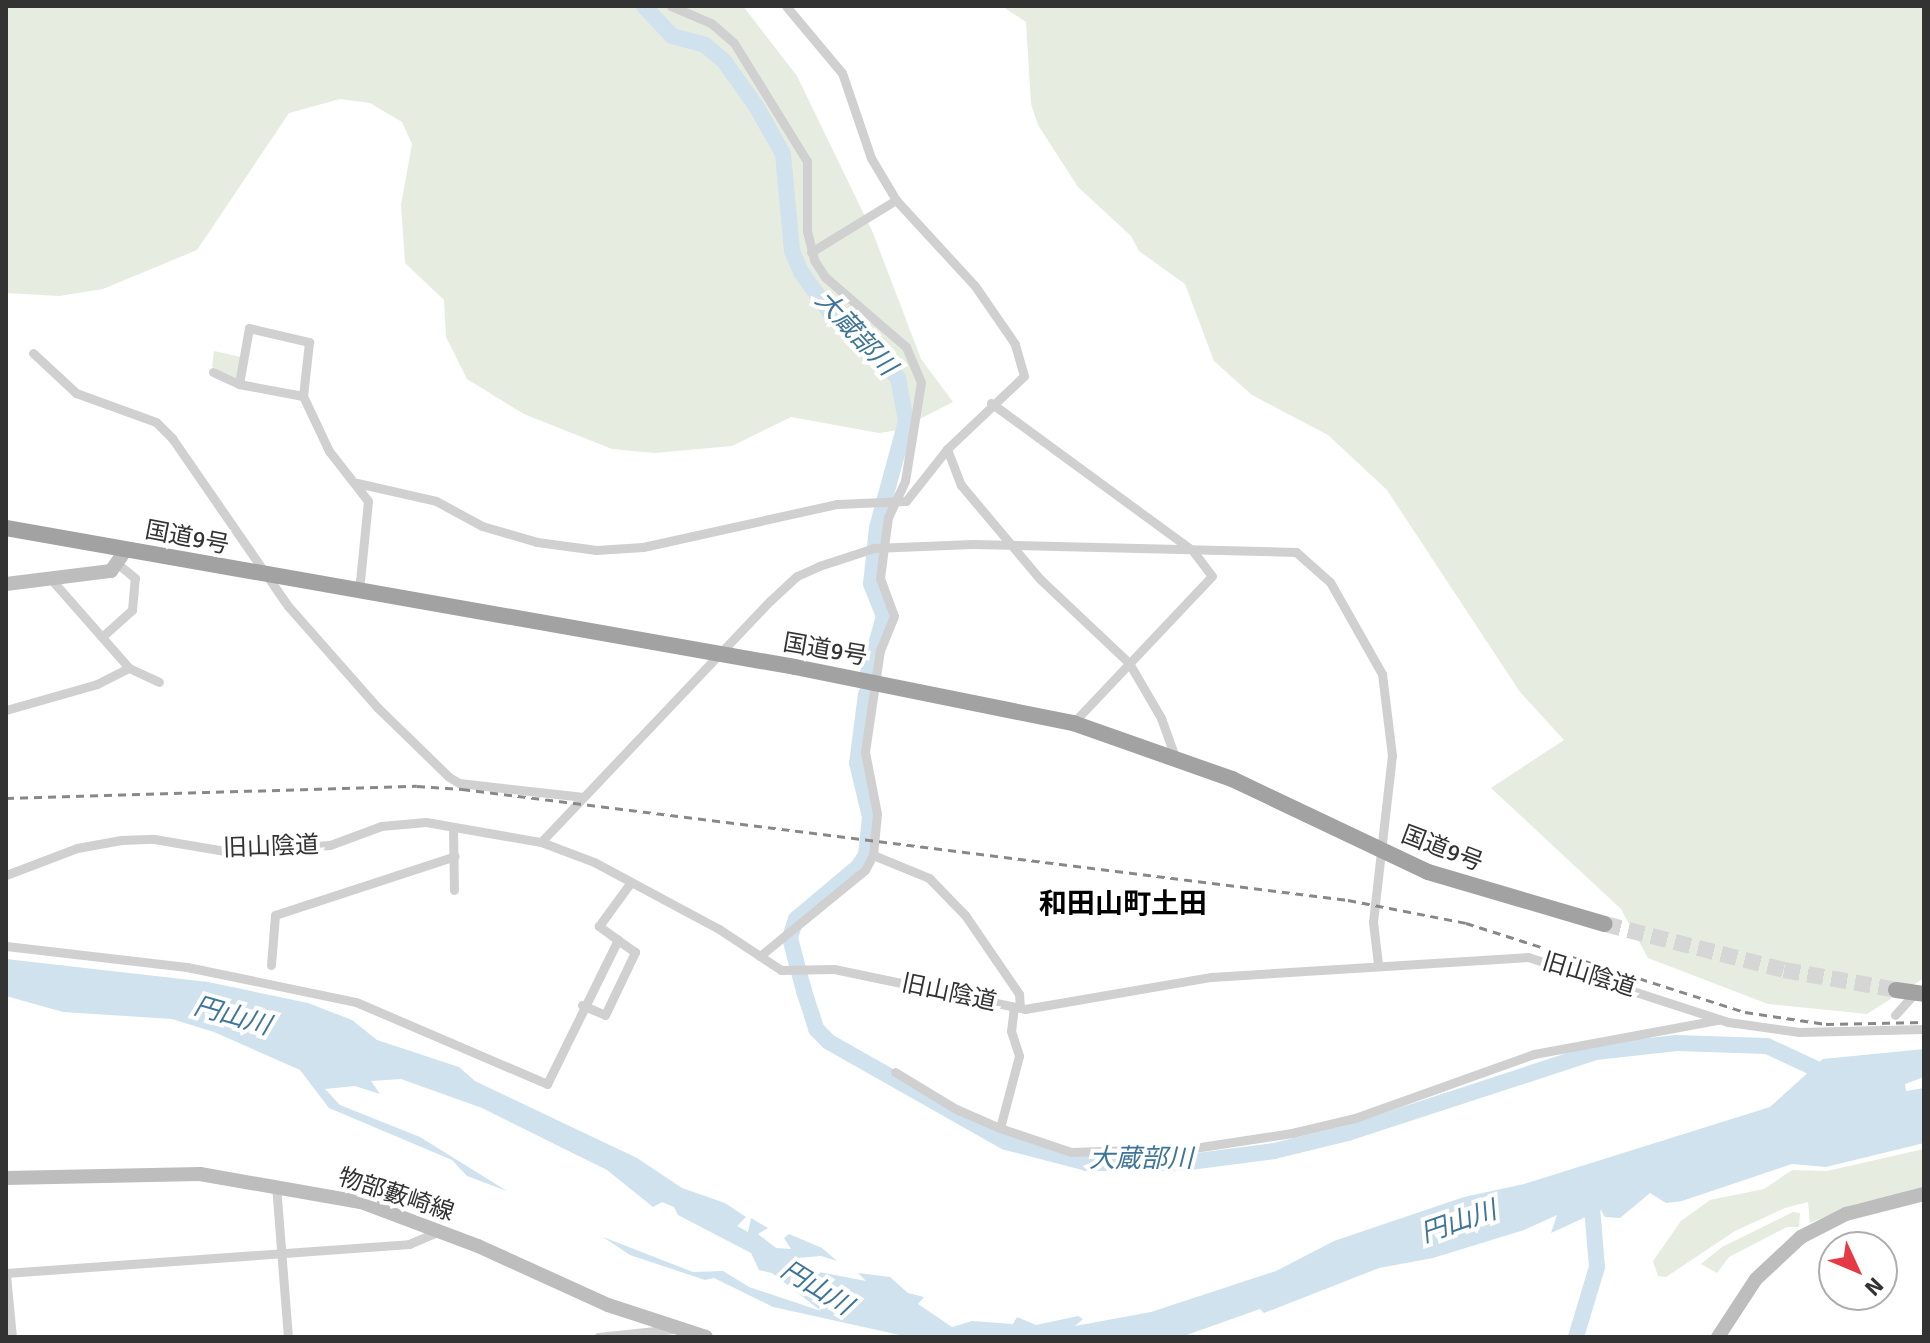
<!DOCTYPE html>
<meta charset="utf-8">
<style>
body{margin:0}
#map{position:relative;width:1930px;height:1343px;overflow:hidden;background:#fff;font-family:Signika,"Noto Sans JP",sans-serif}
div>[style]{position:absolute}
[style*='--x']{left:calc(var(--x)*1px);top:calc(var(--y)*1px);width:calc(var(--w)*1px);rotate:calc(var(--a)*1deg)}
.green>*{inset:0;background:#e6ecdf}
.water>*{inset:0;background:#cfe2ee}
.river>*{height:16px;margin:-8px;padding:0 8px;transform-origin:8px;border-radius:8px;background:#cfe2ee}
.trunk-tunnel>*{height:16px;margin-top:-8px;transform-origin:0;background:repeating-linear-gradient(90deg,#d6d6d6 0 16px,transparent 0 24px)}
.minor>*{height:9px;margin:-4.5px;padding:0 4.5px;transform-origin:4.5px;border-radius:4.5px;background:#d0d0d0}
.secondary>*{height:14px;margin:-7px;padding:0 7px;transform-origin:7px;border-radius:7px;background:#bdbdbd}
.trunk>*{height:16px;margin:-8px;padding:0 8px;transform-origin:8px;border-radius:8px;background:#a2a2a2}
.rail>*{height:3px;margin-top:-1.5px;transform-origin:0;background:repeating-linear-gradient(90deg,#888 0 8px,transparent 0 14px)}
span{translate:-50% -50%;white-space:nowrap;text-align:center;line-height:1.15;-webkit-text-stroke:8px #fff;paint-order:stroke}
.street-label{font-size:24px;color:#333}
.water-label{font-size:26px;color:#3f7597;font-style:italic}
.quarter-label{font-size:28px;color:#000;font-weight:700}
.frame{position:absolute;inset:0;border:8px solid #333;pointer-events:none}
.north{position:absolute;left:1818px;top:1231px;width:80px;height:80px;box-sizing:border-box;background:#fff;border:2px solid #adadad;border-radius:50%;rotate:134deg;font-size:22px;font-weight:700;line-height:32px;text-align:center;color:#333}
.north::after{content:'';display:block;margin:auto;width:28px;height:36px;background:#e63946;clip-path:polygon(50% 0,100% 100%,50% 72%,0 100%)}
</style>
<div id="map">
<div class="green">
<div style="clip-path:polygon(6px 6px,743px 6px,797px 76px,873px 233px,921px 359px,953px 402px,898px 430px,879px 433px,791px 417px,732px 446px,655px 453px,612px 449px,524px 414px,467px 379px,446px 337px,444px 300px,405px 263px,401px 205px,412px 144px,402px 122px,370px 103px,340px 99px,289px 113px,197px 250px,103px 289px,59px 296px,6px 293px)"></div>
<div style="clip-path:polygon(1002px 6px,1924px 6px,1924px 978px,1867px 1014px,1768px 1004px,1648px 958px,1621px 909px,1491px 788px,1564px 740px,1520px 692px,1387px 490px,1328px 435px,1252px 395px,1214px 361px,1185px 284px,1139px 251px,1131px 236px,1078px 187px,1038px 125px,1031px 104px,1026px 22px)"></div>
<div style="clip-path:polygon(214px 351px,241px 357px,238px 379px,212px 367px)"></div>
<div style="clip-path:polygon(1924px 1149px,1924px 1188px,1856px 1204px,1810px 1223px,1808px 1202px,1785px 1208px,1735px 1231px,1666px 1277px,1658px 1276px,1653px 1261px,1681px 1221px,1710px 1200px,1764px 1189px,1792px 1170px,1827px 1171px)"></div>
<div style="clip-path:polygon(1793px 1212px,1800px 1213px,1799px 1227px,1787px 1227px,1729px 1257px,1717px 1273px,1701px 1264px,1722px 1247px)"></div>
</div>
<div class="water">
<div style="clip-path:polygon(6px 959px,208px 982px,308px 1003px,352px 1020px,377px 1040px,459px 1067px,475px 1081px,637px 1158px,682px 1188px,725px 1203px,746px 1217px,737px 1226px,748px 1232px,751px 1218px,768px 1228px,758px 1234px,776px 1248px,791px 1249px,784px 1238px,789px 1234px,822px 1248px,837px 1261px,821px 1256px,798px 1258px,814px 1271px,866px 1281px,858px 1273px,890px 1277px,908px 1293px,924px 1297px,918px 1304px,952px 1327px,972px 1321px,1013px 1324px,1017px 1317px,1036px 1325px,1078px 1316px,1083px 1319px,1075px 1326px,1151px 1312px,1276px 1271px,1334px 1241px,1464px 1197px,1524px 1184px,1770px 1107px,1823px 1059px,1924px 1049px,1924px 1077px,1905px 1084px,1906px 1091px,1924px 1088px,1924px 1143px,1826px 1167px,1792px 1164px,1682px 1201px,1666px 1203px,1650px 1193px,1620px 1218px,1605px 1217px,1601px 1210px,1551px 1233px,1557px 1215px,1524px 1230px,1433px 1258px,1379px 1268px,1264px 1313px,1260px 1309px,1181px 1337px,909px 1337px,773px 1307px,714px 1278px,705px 1280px,630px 1255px,603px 1237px,693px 1272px,723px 1271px,749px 1287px,821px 1311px,772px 1273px,759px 1270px,751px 1253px,678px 1215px,674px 1207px,662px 1202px,653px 1207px,607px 1170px,482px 1108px,401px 1079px,371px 1081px,380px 1094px,355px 1086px,325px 1089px,340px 1105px,420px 1137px,507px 1191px,467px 1176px,452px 1160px,329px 1108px,300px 1070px,214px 1032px,172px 1019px,63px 1012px,6px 996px)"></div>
</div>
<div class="river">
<div style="--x:644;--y:6;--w:41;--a:47"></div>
<div style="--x:672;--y:36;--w:34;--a:15"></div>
<div style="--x:705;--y:45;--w:25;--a:40"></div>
<div style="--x:724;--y:61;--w:55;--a:54.6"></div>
<div style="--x:756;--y:106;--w:55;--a:60.6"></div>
<div style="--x:783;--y:154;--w:97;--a:84.7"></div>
<div style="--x:792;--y:251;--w:23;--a:67"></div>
<div style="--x:801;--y:272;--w:48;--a:54.3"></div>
<div style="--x:829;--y:311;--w:31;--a:37"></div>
<div style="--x:854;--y:330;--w:65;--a:47.5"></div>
<div style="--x:898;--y:378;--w:44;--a:79.5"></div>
<div style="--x:906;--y:421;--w:111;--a:105.2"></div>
<div style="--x:877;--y:528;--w:56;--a:96.1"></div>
<div style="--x:871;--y:584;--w:35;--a:68"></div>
<div style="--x:884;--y:616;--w:59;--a:105.7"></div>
<div style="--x:866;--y:694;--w:70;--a:97.4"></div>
<div style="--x:857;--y:763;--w:56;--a:76.5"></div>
<div style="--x:870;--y:817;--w:38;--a:96"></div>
<div style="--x:866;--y:855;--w:14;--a:124"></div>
<div style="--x:858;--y:867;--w:81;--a:140"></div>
<div style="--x:796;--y:919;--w:20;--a:108"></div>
<div style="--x:790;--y:938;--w:55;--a:75.2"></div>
<div style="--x:804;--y:991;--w:40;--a:72"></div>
<div style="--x:816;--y:1029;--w:18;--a:45"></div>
<div style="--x:829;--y:1042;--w:203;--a:29.5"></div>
<div style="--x:1006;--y:1142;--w:84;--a:14.5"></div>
<div style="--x:1087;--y:1163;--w:95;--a:0"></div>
<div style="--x:1182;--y:1163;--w:93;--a:-7.4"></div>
<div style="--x:1274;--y:1151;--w:76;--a:-13.7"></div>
<div style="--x:1348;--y:1133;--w:261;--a:-18.1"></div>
<div style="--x:1596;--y:1052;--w:81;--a:-6.4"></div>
<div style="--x:1676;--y:1043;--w:91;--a:1.9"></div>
<div style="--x:1767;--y:1046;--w:72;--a:24.8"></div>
<div style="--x:1576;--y:1337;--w:73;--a:-73.3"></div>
<div style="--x:1597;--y:1267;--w:72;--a:-94.8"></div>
</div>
<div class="trunk-tunnel">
<div style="--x:1605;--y:924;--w:185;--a:14.4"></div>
<div style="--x:1784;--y:970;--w:114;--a:10.1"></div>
</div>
<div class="minor">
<div style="--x:671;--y:6;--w:43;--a:23"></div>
<div style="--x:711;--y:23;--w:30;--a:41"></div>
<div style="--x:734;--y:43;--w:139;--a:58.3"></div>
<div style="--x:807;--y:161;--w:70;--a:90"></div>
<div style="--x:807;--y:231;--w:30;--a:76"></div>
<div style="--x:814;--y:260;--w:20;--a:57"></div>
<div style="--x:825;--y:277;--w:107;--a:40.8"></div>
<div style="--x:906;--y:347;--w:38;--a:67"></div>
<div style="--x:921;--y:382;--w:100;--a:99.2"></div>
<div style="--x:905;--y:481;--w:40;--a:115"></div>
<div style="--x:888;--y:517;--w:62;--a:97.5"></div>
<div style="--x:880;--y:578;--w:40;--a:69.8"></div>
<div style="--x:894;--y:616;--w:37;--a:112"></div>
<div style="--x:880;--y:650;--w:103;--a:98.4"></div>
<div style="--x:865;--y:752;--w:63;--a:79"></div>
<div style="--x:877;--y:814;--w:41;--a:95.6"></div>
<div style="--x:873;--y:855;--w:17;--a:118"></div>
<div style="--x:865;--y:870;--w:136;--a:140.7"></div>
<div style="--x:811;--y:252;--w:100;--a:-31.5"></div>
<div style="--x:33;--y:353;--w:59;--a:42.9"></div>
<div style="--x:76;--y:393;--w:85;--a:19.9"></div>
<div style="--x:156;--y:422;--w:23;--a:45"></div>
<div style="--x:172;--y:438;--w:204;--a:55.4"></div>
<div style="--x:288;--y:606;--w:135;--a:48.6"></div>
<div style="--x:377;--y:707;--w:100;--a:44.2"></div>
<div style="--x:449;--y:777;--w:12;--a:31"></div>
<div style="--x:459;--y:783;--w:125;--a:6.4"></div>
<div style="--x:213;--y:372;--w:29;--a:25"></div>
<div style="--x:239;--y:384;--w:65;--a:10.6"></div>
<div style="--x:239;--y:384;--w:57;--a:-79.9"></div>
<div style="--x:249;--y:328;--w:62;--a:13.1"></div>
<div style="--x:309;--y:342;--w:54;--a:96.3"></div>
<div style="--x:303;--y:396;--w:61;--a:64.7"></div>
<div style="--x:329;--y:451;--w:63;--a:52"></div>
<div style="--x:368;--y:501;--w:90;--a:95.7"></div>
<div style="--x:991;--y:403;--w:250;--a:36.2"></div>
<div style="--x:1193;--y:551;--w:31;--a:53"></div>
<div style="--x:1212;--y:576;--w:202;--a:133.4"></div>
<div style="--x:947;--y:449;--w:39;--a:69"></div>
<div style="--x:961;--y:485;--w:123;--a:50"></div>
<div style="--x:1040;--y:579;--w:122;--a:43.3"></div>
<div style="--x:1129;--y:663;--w:64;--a:59.8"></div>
<div style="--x:1161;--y:718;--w:41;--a:70.3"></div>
<div style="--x:357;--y:483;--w:81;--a:12.8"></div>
<div style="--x:436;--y:501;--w:52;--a:28.5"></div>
<div style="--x:482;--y:526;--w:57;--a:16.2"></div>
<div style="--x:537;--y:542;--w:60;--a:7.7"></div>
<div style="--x:596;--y:550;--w:47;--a:-3.7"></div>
<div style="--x:643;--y:547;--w:199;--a:-12.5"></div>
<div style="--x:837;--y:504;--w:69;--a:-2.5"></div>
<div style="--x:906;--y:501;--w:66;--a:-51.7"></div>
<div style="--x:947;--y:449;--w:106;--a:-43.5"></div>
<div style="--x:1024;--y:376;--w:33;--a:-106"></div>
<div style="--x:1015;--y:344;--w:70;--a:-124.6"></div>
<div style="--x:975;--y:286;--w:117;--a:-132.6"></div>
<div style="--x:896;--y:200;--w:49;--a:-120.8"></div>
<div style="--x:871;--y:158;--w:90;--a:-108.8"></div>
<div style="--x:842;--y:73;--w:87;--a:-129.9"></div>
<div style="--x:50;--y:578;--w:120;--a:48.7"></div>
<div style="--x:129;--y:668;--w:33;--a:25"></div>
<div style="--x:103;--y:636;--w:39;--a:-42"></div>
<div style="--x:132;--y:610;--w:32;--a:-85"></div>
<div style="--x:135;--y:578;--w:21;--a:-141"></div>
<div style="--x:6;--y:710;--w:95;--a:-15.9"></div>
<div style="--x:97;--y:684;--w:36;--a:-27"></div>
<div style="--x:453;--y:827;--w:63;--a:89.1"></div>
<div style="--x:541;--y:842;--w:334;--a:-46.5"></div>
<div style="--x:771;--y:600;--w:35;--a:-43"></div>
<div style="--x:797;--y:576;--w:24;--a:-24"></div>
<div style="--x:819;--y:566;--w:58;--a:-18.1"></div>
<div style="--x:874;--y:548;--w:98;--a:-2.3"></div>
<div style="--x:972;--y:544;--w:324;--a:1.4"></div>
<div style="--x:1296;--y:552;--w:45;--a:41.4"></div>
<div style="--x:1330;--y:582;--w:106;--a:60.5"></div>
<div style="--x:1382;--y:674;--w:82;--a:83"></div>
<div style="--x:1392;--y:755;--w:168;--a:96.5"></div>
<div style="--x:1373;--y:922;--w:42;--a:83.2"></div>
<div style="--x:873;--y:855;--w:61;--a:22.3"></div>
<div style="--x:929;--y:878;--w:52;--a:45.8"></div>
<div style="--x:965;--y:915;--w:96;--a:55.6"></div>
<div style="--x:1019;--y:994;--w:14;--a:86"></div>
<div style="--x:6;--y:875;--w:76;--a:-20.8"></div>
<div style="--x:77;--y:848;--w:45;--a:-10.3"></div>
<div style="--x:121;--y:840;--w:33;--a:-2"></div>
<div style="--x:154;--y:839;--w:78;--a:9.6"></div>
<div style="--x:231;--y:852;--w:99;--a:-4"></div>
<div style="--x:330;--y:845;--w:54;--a:-20.4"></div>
<div style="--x:381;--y:826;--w:45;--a:-5.1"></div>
<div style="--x:426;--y:822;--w:117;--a:9.9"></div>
<div style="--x:541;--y:842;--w:57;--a:20.7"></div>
<div style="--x:594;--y:862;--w:142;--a:28.2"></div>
<div style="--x:719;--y:929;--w:74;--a:33.5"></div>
<div style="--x:781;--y:970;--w:53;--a:-1.1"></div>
<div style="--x:834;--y:969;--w:195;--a:11.8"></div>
<div style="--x:1025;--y:1009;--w:189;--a:-9.8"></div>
<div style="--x:1211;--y:977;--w:318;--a:-3.6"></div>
<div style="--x:1528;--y:957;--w:210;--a:18"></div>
<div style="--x:1728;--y:1022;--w:72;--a:8"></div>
<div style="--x:1799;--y:1032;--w:125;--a:-1.4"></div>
<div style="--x:6;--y:946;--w:182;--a:6.6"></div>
<div style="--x:187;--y:967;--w:173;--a:11.7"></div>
<div style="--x:356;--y:1002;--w:208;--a:23.2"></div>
<div style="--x:547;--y:1084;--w:161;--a:-63.8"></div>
<div style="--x:618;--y:940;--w:24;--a:-144"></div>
<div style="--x:599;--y:926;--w:54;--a:-54"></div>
<div style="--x:271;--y:965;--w:50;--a:-85.4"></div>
<div style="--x:275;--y:915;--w:189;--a:-18.1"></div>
<div style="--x:582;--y:1005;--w:25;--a:23"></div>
<div style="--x:605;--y:1015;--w:70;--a:-64.5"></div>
<div style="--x:635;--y:952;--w:21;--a:-145"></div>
<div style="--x:1014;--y:1007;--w:24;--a:97"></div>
<div style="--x:1011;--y:1031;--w:26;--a:72"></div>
<div style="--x:1019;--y:1056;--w:74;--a:104.8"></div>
<div style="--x:1000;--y:1128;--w:75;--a:18.7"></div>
<div style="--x:1071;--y:1152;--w:123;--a:-1.9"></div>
<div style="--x:1194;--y:1148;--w:99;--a:-8.7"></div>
<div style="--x:1292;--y:1133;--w:65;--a:-13.4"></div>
<div style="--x:1355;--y:1118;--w:190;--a:-19.7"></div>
<div style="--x:1534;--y:1054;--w:187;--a:-10.5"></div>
<div style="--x:1895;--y:1015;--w:30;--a:-48"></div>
<div style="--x:895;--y:1072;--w:71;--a:31.2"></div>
<div style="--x:956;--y:1109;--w:48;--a:23.4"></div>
<div style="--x:276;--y:1185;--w:152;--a:85.5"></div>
<div style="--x:6;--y:1273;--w:404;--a:-4.1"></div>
<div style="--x:409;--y:1244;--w:33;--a:-23"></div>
<div style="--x:6;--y:1275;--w:62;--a:84.5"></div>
<div style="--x:598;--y:1337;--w:77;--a:-5.9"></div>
</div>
<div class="secondary">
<div style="--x:6;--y:584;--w:106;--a:-7.1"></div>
<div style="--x:111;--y:571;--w:24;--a:-55"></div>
<div style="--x:6;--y:1178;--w:194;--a:-1.2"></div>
<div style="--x:200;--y:1174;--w:163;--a:9.9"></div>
<div style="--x:361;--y:1202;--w:125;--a:20.6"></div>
<div style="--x:478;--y:1246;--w:143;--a:24.4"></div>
<div style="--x:608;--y:1305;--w:103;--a:18.1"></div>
<div style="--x:1718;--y:1337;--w:69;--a:-56.8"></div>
<div style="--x:1756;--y:1279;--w:62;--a:-43"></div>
<div style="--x:1801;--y:1237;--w:51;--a:-27.1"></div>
<div style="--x:1846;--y:1214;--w:81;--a:-14.4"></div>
</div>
<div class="trunk">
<div style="--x:6;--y:528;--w:801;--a:9.99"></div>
<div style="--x:795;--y:667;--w:284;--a:11.4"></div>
<div style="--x:1073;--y:723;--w:169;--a:19.4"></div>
<div style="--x:1232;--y:779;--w:217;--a:25.4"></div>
<div style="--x:1428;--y:872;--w:184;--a:16.4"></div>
<div style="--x:1896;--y:990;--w:28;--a:8"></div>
</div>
<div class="rail">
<div style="--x:6;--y:798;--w:411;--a:-1.7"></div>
<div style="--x:417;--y:786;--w:45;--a:3.8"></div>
<div style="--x:462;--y:789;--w:893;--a:7.14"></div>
<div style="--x:1348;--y:900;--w:120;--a:11"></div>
<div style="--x:1466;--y:923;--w:293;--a:17.7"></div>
<div style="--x:1745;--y:1012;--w:82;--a:8.4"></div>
<div style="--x:1826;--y:1024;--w:98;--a:-1.2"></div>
</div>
<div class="street-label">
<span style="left:187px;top:538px;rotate:11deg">国道9号</span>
<span style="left:825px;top:650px;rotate:10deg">国道9号</span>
<span style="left:271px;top:847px;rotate:-2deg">旧山陰道</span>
<span style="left:1442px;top:849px;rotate:21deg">国道9号</span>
<span style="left:1589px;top:975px;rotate:17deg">旧山陰道</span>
<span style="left:949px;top:993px;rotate:12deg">旧山陰道</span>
<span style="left:396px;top:1195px;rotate:18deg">物部藪崎線</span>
</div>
<div class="water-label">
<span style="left:855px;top:334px;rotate:47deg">大蔵部川</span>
<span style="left:232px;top:1017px;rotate:16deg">円山川</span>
<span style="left:1141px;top:1160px">大蔵部川</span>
<span style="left:1459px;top:1223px;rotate:-19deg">円山川</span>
<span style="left:816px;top:1289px;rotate:32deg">円山川</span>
</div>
<div class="quarter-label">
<span style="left:1123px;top:904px">和田山町土田</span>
</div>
<div class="frame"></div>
<div class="north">N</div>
</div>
